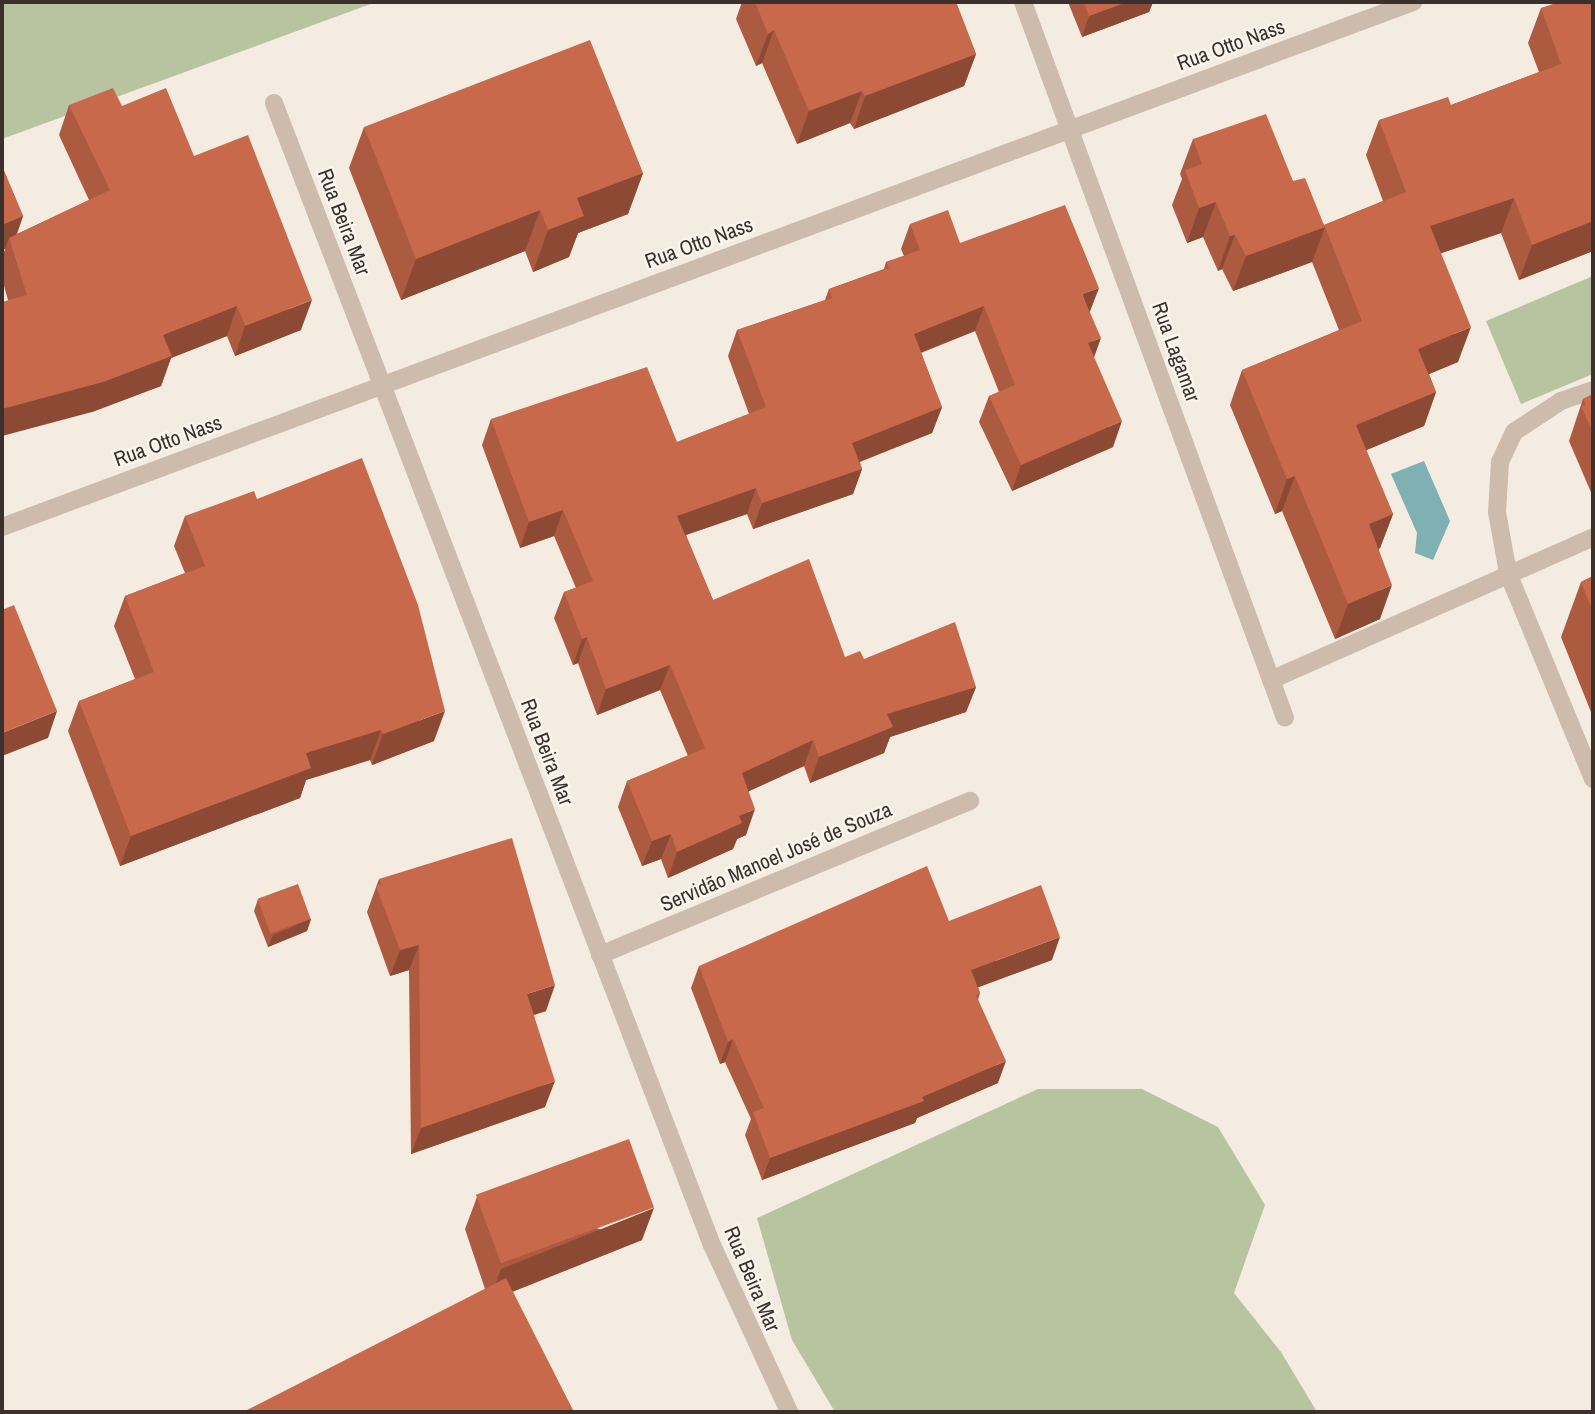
<!DOCTYPE html>
<meta charset="utf-8">
<style>
body{margin:0}
#map{position:relative;width:1595px;height:1414px;overflow:hidden;background:#f4ebe1;font-family:"Archivo Narrow",sans-serif}
div>[style]{position:absolute}
[style*='--x']{left:calc(var(--x)*1px);top:calc(var(--y)*1px);width:calc(var(--w)*1px);rotate:calc(var(--a)*1deg)}
.green>*{inset:0;background:#b8c4a0}
.water>*{inset:0;background:#7fb0b2}
.service>*{height:18px;margin:-9px;padding:0 9px;transform-origin:9px;border-radius:9px;background:#cdbbac}
.minor>*{height:18px;margin:-9px;padding:0 9px;transform-origin:9px;border-radius:9px;background:#cdbbac}
.wall>*{inset:0;background:#ac5a40}
.shaded-wall>*{inset:0;background:#8c4a34}
.building>*{inset:0;background:#c8694b;transform-origin:0 0}
span{translate:-50% -50%;white-space:nowrap;text-align:center;line-height:1.15;-webkit-text-stroke:5px #fbf5ee;paint-order:stroke}
.street-label{font-size:21px;color:#3b302b}
.frame{position:absolute;inset:0;border:4px solid #3b302b;pointer-events:none}
</style>
<div id="map">
<div class="green">
<div style="clip-path:polygon(2px 2px,376px 2px,2px 139px)"></div>
<div style="clip-path:polygon(1593px 276px,1593px 374px,1521px 404px,1486px 321px)"></div>
<div style="clip-path:polygon(1038px 1089px,1142px 1089px,1218px 1127px,1265px 1205px,1234px 1293px,1281px 1352px,1317px 1412px,835px 1412px,792px 1340px,757px 1218px)"></div>
</div>
<div class="water">
<div style="clip-path:polygon(1424px 461px,1450px 521px,1433px 560px,1415px 553px,1417px 533px,1391px 474px)"></div>
</div>
<div class="service">
<div style="--x:1593;--y:390;--w:34;--a:161"></div>
<div style="--x:1561;--y:401;--w:56;--a:146.6"></div>
<div style="--x:1514;--y:432;--w:33;--a:115"></div>
<div style="--x:1500;--y:462;--w:50;--a:93.4"></div>
<div style="--x:1497;--y:512;--w:62;--a:79.8"></div>
<div style="--x:1508;--y:573;--w:223;--a:67.6"></div>
<div style="--x:1271;--y:680;--w:352;--a:-23.9"></div>
</div>
<div class="minor">
<div style="--x:1023;--y:2;--w:762;--a:69.9"></div>
<div style="--x:274;--y:103;--w:1223;--a:69.02"></div>
<div style="--x:712;--y:1245;--w:184;--a:65.2"></div>
<div style="--x:2;--y:527;--w:1506;--a:-20.41"></div>
<div style="--x:600;--y:955;--w:401;--a:-22.6"></div>
</div>
<div class="wall">
<div style="clip-path:polygon(742px 2px,956px 2px,976px 54px,964px 86px,854px 129px,850px 123px,797px 144px,762px 63px,756px 66px,736px 19px)"></div>
<div style="clip-path:polygon(1068px 2px,1153px 2px,1149px 12px,1082px 37px)"></div>
<div style="clip-path:polygon(1593px 2px,1593px 251px,1519px 280px,1501px 233px,1441px 253px,1458px 362px,1429px 374px,1436px 392px,1424px 426px,1366px 450px,1393px 514px,1380px 548px,1379px 549px,1380px 619px,1335px 639px,1282px 511px,1275px 514px,1230px 405px,1242px 370px,1339px 330px,1312px 262px,1233px 291px,1222px 269px,1218px 271px,1203px 237px,1187px 243px,1172px 205px,1182px 179px,1180px 174px,1193px 139px,1293px 181px,1324px 225px,1383px 201px,1366px 155px,1379px 120px,1451px 105px,1539px 72px,1528px 43px,1541px 8px)"></div>
<div style="clip-path:polygon(69px 105px,122px 106px,194px 156px,301px 330px,235px 356px,227px 336px,171px 358px,161px 386px,92px 412px,8px 300px,2px 279px,2px 257px,5px 249px,2px 166px,23px 216px,17px 234px,89px 200px,59px 135px)"></div>
<div style="clip-path:polygon(364px 127px,643px 173px,628px 214px,578px 233px,569px 257px,533px 272px,525px 251px,401px 300px,349px 168px)"></div>
<div style="clip-path:polygon(910px 224px,960px 243px,1090px 312px,1094px 357px,1113px 447px,1012px 491px,979px 422px,989px 396px,999px 392px,975px 331px,921px 353px,942px 407px,932px 433px,860px 462px,862px 469px,853px 494px,753px 529px,747px 514px,686px 535px,713px 600px,845px 657px,864px 659px,976px 687px,966px 712px,890px 737px,884px 753px,810px 783px,804px 766px,749px 791px,746px 835px,737px 839px,733px 849px,668px 878px,661px 859px,642px 866px,618px 807px,627px 781px,688px 756px,660px 690px,597px 715px,578px 663px,573px 665px,554px 618px,564px 592px,576px 588px,554px 536px,520px 548px,482px 445px,491px 419px,677px 442px,749px 414px,728px 356px,737px 330px,825px 300px,829px 289px,884px 269px,886px 262px,904px 256px,901px 249px)"></div>
<div style="clip-path:polygon(1593px 394px,1593px 497px,1569px 441px,1583px 399px)"></div>
<div style="clip-path:polygon(257px 499px,434px 741px,372px 765px,370px 760px,306px 780px,300px 798px,120px 866px,68px 731px,79px 701px,135px 679px,114px 626px,125px 596px,185px 573px,174px 546px,185px 516px)"></div>
<div style="clip-path:polygon(1593px 576px,1593px 717px,1561px 637px,1581px 582px)"></div>
<div style="clip-path:polygon(379px 879px,546px 1011px,534px 1015px,545px 1107px,411px 1154px,409px 970px,390px 976px,367px 912px)"></div>
<div style="clip-path:polygon(258px 899px,311px 919px,307px 931px,268px 947px,254px 911px)"></div>
<div style="clip-path:polygon(1052px 960px,978px 987px,980px 993px,978px 1000px,998px 1083px,917px 1118px,915px 1123px,762px 1180px,745px 1135px,751px 1119px,725px 1062px,720px 1064px,691px 988px,699px 966px)"></div>
<div style="clip-path:polygon(477px 1197px,642px 1240px,512px 1292px,485px 1289px,465px 1229px)"></div>
</div>
<div class="shaded-wall">
<div style="clip-path:polygon(1127px 2px,1153px 2px,1149px 12px,1082px 37px,1089px 16px)"></div>
<div style="clip-path:polygon(774px 30px,762px 63px,756px 66px,768px 34px)"></div>
<div style="clip-path:polygon(976px 54px,964px 86px,854px 129px,865px 96px)"></div>
<div style="clip-path:polygon(862px 91px,850px 123px,797px 144px,809px 111px)"></div>
<div style="clip-path:polygon(643px 173px,628px 214px,578px 233px,569px 257px,533px 272px,548px 230px,577px 198px)"></div>
<div style="clip-path:polygon(1514px 198px,1501px 233px,1418px 261px,1430px 226px)"></div>
<div style="clip-path:polygon(1216px 202px,1203px 237px,1187px 243px,1199px 208px)"></div>
<div style="clip-path:polygon(540px 210px,525px 251px,401px 300px,416px 259px)"></div>
<div style="clip-path:polygon(23px 216px,12px 246px,9px 238px,5px 249px,2px 250px,2px 225px)"></div>
<div style="clip-path:polygon(1593px 221px,1593px 251px,1519px 280px,1532px 245px)"></div>
<div style="clip-path:polygon(1325px 227px,1312px 262px,1233px 291px,1246px 256px)"></div>
<div style="clip-path:polygon(1235px 235px,1222px 269px,1218px 271px,1230px 236px)"></div>
<div style="clip-path:polygon(1099px 288px,1089px 314px,1082px 294px)"></div>
<div style="clip-path:polygon(312px 300px,301px 330px,235px 356px,245px 326px)"></div>
<div style="clip-path:polygon(237px 306px,227px 336px,171px 358px,161px 386px,92px 412px,2px 436px,2px 409px,163px 335px)"></div>
<div style="clip-path:polygon(984px 306px,975px 331px,904px 359px,914px 334px)"></div>
<div style="clip-path:polygon(1471px 327px,1458px 362px,1405px 384px,1418px 349px)"></div>
<div style="clip-path:polygon(1101px 338px,1092px 363px,1088px 343px)"></div>
<div style="clip-path:polygon(1436px 392px,1424px 426px,1343px 460px,1356px 425px)"></div>
<div style="clip-path:polygon(942px 407px,932px 433px,843px 468px,852px 443px)"></div>
<div style="clip-path:polygon(1122px 421px,1113px 447px,1012px 491px,1021px 465px)"></div>
<div style="clip-path:polygon(862px 469px,853px 494px,753px 529px,762px 503px)"></div>
<div style="clip-path:polygon(1295px 476px,1282px 511px,1275px 514px,1287px 479px)"></div>
<div style="clip-path:polygon(756px 488px,747px 514px,668px 541px,677px 516px)"></div>
<div style="clip-path:polygon(563px 510px,554px 536px,520px 548px,529px 522px)"></div>
<div style="clip-path:polygon(1393px 514px,1380px 548px,1356px 558px,1369px 524px)"></div>
<div style="clip-path:polygon(1392px 585px,1380px 619px,1335px 639px,1348px 604px)"></div>
<div style="clip-path:polygon(587px 637px,578px 663px,573px 665px,582px 639px)"></div>
<div style="clip-path:polygon(670px 665px,660px 690px,597px 715px,606px 689px)"></div>
<div style="clip-path:polygon(976px 687px,966px 712px,890px 737px,884px 753px,810px 783px,819px 757px,887px 714px)"></div>
<div style="clip-path:polygon(57px 711px,48px 738px,2px 756px,2px 733px)"></div>
<div style="clip-path:polygon(445px 711px,434px 741px,372px 765px,383px 734px)"></div>
<div style="clip-path:polygon(381px 730px,370px 760px,306px 780px,300px 798px,120px 866px,131px 836px,306px 753px)"></div>
<div style="clip-path:polygon(813px 740px,804px 766px,732px 799px,742px 773px)"></div>
<div style="clip-path:polygon(755px 809px,746px 835px,737px 839px,733px 849px,668px 878px,677px 852px,739px 816px)"></div>
<div style="clip-path:polygon(671px 834px,661px 859px,642px 866px,652px 841px)"></div>
<div style="clip-path:polygon(311px 919px,307px 931px,268px 947px,273px 935px)"></div>
<div style="clip-path:polygon(1060px 937px,1052px 960px,963px 993px,971px 970px)"></div>
<div style="clip-path:polygon(419px 945px,409px 970px,390px 976px,400px 950px)"></div>
<div style="clip-path:polygon(555px 985px,546px 1011px,518px 1020px,527px 994px)"></div>
<div style="clip-path:polygon(733px 1039px,725px 1062px,720px 1064px,728px 1042px)"></div>
<div style="clip-path:polygon(1006px 1061px,998px 1083px,917px 1118px,915px 1123px,762px 1180px,770px 1158px,922px 1097px)"></div>
<div style="clip-path:polygon(555px 1081px,545px 1107px,411px 1154px,421px 1128px)"></div>
<div style="clip-path:polygon(654px 1208px,642px 1240px,489px 1301px,501px 1269px)"></div>
</div>
<div class="building">
<div style="clip-path:polygon(755px 2px,956px 2px,976px 54px,865px 96px,862px 91px,809px 111px,774px 30px,768px 34px)"></div>
<div style="clip-path:polygon(1084px 2px,1127px 2px,1089px 16px)"></div>
<div style="clip-path:polygon(1559px 2px,1593px 2px,1593px 221px,1532px 245px,1514px 198px,1430px 226px,1471px 327px,1418px 349px,1436px 392px,1356px 425px,1393px 514px,1369px 524px,1392px 585px,1348px 604px,1295px 476px,1287px 479px,1242px 370px,1362px 321px,1325px 227px,1246px 256px,1235px 235px,1230px 236px,1216px 202px,1199px 208px,1185px 170px,1202px 164px,1193px 139px,1266px 114px,1293px 181px,1305px 178px,1324px 225px,1406px 192px,1379px 120px,1448px 97px,1451px 105px,1561px 64px,1541px 8px)"></div>
<div style="clip-path:polygon(590px 40px,643px 173px,577px 198px,584px 216px,548px 230px,540px 210px,416px 259px,364px 127px)"></div>
<div style="clip-path:polygon(113px 88px,122px 106px,166px 88px,194px 156px,248px 135px,312px 300px,245px 326px,237px 306px,163px 335px,172px 356px,103px 382px,2px 409px,2px 302px,27px 295px,9px 238px,110px 190px,69px 105px)"></div>
<div style="clip-path:polygon(2px 166px,23px 216px,2px 225px)"></div>
<div style="clip-path:polygon(1065px 205px,1099px 288px,1082px 294px,1101px 338px,1088px 343px,1122px 421px,1021px 465px,989px 396px,1015px 385px,984px 306px,914px 334px,942px 407px,852px 443px,862px 469px,762px 503px,756px 488px,677px 516px,713px 600px,809px 559px,845px 657px,860px 651px,864px 659px,955px 622px,976px 687px,887px 714px,893px 727px,819px 757px,813px 740px,742px 773px,755px 809px,739px 816px,742px 823px,677px 852px,671px 834px,652px 841px,627px 781px,705px 748px,670px 665px,606px 689px,587px 637px,582px 639px,564px 592px,593px 581px,563px 510px,529px 522px,491px 419px,647px 367px,677px 442px,766px 407px,737px 330px,832px 298px,829px 289px,889px 268px,886px 262px,920px 250px,910px 224px,948px 210px,960px 243px)"></div>
<div style="clip-path:polygon(1593px 394px,1593px 433px,1581px 406px,1586px 405px,1583px 399px)"></div>
<div style="clip-path:polygon(362px 458px,418px 605px,445px 711px,383px 734px,381px 730px,306px 753px,311px 768px,131px 836px,79px 701px,154px 672px,125px 596px,205px 566px,185px 516px,254px 491px,257px 499px)"></div>
<div style="clip-path:polygon(1593px 576px,1593px 612px,1581px 582px)"></div>
<div style="clip-path:polygon(14px 605px,57px 711px,2px 733px,2px 610px)"></div>
<div style="clip-path:polygon(512px 838px,555px 985px,527px 994px,555px 1081px,421px 1128px,419px 945px,400px 950px,376px 886px,381px 884px,379px 879px)"></div>
<div style="clip-path:polygon(927px 866px,949px 921px,1041px 885px,1060px 937px,971px 970px,980px 993px,976px 995px,1006px 1061px,922px 1097px,924px 1101px,770px 1158px,753px 1112px,764px 1108px,733px 1039px,728px 1042px,699px 966px)"></div>
<div style="left:298px;top:884px;width:37px;height:43px;rotate:70deg"></div>
<div style="left:629px;top:1139px;width:73px;height:163px;rotate:70deg"></div>
<div style="clip-path:polygon(506px 1278px,574px 1412px,243px 1412px)"></div>
</div>
<div class="street-label">
<span style="left:1231px;top:45px;rotate:-20deg">Rua Otto Nass</span>
<span style="left:344px;top:222px;rotate:69deg">Rua Beira Mar</span>
<span style="left:699px;top:243px;rotate:-20deg">Rua Otto Nass</span>
<span style="left:1176px;top:352px;rotate:70deg">Rua Lagamar</span>
<span style="left:168px;top:441px;rotate:-20deg">Rua Otto Nass</span>
<span style="left:547px;top:752px;rotate:69deg">Rua Beira Mar</span>
<span style="left:776px;top:857px;rotate:-23deg">Servidão Manoel José de Souza</span>
<span style="left:752px;top:1279px;rotate:67deg">Rua Beira Mar</span>
</div>
<div class="frame"></div>
</div>
